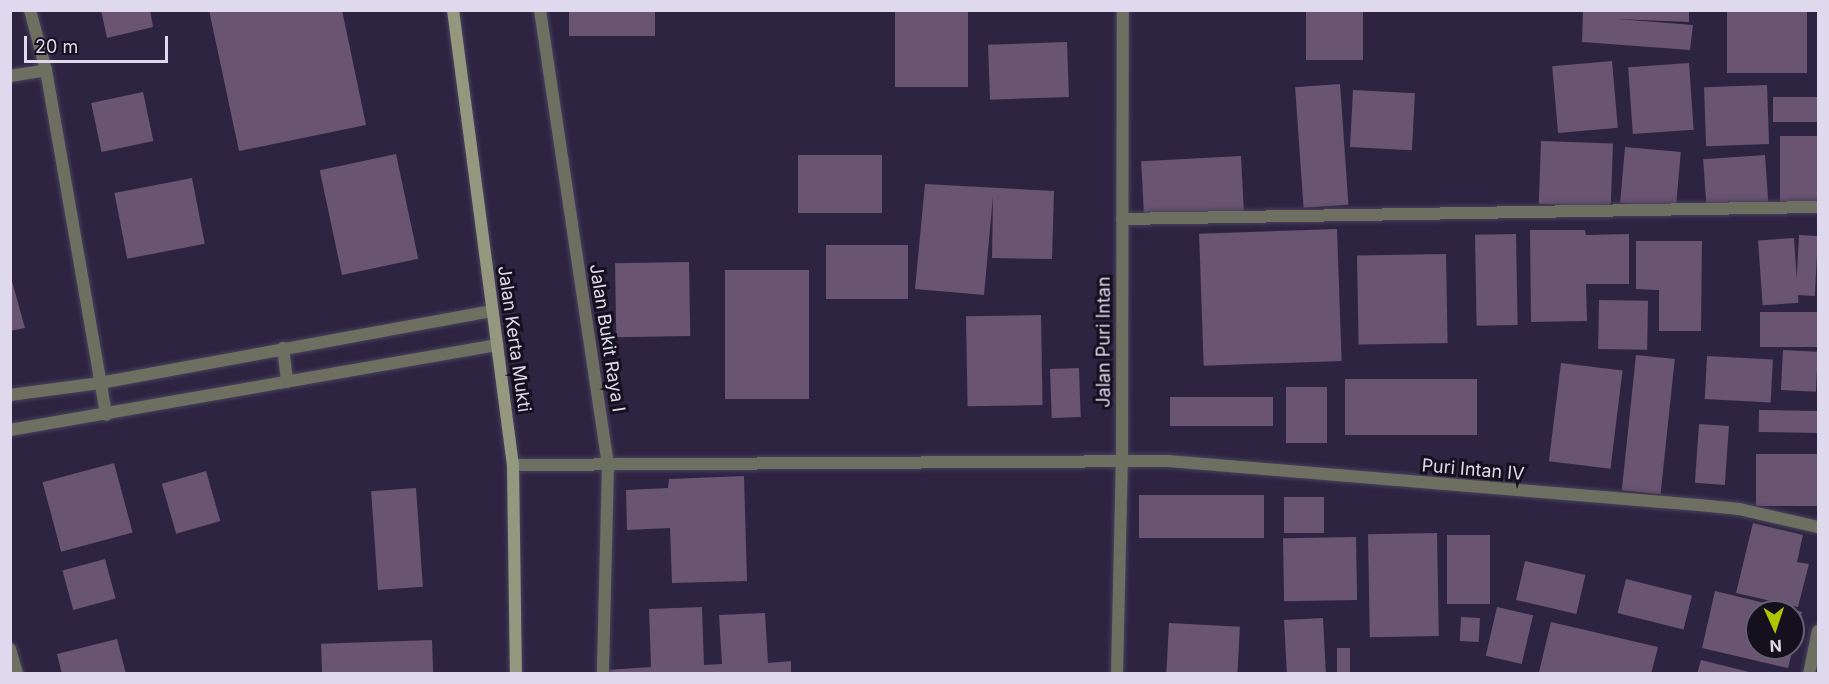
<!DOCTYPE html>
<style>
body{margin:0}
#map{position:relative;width:1829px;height:684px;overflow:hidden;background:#2d2442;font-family:Inter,sans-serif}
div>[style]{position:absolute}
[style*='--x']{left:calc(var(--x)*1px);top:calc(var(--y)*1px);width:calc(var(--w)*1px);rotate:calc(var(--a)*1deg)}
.building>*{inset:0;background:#695471;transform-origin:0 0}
.roads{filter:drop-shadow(0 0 2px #49415d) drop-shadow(0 0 2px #49415d)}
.street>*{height:12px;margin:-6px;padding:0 6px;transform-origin:6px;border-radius:6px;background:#6d7061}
.secondary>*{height:12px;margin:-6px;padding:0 6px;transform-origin:6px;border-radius:6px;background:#93987f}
span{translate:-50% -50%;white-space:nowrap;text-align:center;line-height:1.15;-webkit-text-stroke:6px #14101d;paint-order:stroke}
.street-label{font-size:18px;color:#ded9ed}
.frame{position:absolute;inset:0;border:12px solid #ded9ed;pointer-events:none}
.north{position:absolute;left:1745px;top:600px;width:60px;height:60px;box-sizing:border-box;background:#14101d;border:2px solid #656070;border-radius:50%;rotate:177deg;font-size:16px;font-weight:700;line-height:24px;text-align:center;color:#ded9ed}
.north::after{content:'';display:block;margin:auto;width:21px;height:27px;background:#b0c500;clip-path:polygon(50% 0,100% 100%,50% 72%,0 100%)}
.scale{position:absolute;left:24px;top:36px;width:144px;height:27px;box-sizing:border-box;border:3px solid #ded9ed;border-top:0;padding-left:8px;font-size:18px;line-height:21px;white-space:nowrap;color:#ded9ed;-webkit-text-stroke:4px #14101d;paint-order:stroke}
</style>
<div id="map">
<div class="building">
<div style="clip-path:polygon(101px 10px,150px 10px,153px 27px,107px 38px)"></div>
<div style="clip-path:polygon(209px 10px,342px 10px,366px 125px,239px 151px)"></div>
<div style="left:569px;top:10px;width:86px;height:26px"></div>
<div style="left:895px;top:10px;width:73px;height:77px"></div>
<div style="left:1306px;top:10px;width:57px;height:50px"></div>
<div style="clip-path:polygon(1583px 10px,1689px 10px,1689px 22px,1617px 19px,1693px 25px,1690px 50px,1582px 42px)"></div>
<div style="left:1727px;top:10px;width:80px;height:63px"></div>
<div style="left:1067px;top:42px;width:55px;height:79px;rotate:88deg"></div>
<div style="left:1612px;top:61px;width:67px;height:60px;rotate:85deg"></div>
<div style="left:1689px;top:63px;width:67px;height:61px;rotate:86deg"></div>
<div style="left:1340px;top:84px;width:121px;height:45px;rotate:86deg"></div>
<div style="left:1767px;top:85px;width:59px;height:63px;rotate:88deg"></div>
<div style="left:1353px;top:90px;width:62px;height:57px;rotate:3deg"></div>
<div style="left:143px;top:92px;width:50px;height:53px;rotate:78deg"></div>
<div style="left:1818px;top:97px;width:25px;height:45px;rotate:90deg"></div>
<div style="left:1780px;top:136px;width:38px;height:67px"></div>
<div style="left:1541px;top:141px;width:72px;height:63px;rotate:2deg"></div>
<div style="left:1625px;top:147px;width:56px;height:56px;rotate:5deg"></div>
<div style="left:396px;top:154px;width:107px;height:78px;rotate:78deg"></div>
<div style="left:798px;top:155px;width:84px;height:58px"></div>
<div style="left:1765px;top:155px;width:47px;height:62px;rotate:86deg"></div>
<div style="left:1241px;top:156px;width:55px;height:100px;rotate:87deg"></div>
<div style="left:192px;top:178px;width:67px;height:79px;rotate:79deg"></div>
<div style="clip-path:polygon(925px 184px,1054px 191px,1052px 259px,992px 258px,993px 196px,984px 295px,915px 289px)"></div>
<div style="left:1337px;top:229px;width:132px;height:138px;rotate:88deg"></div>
<div style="clip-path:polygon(1530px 230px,1585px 230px,1586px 235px,1629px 234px,1629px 284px,1586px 284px,1587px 321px,1531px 322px)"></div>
<div style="left:1516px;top:234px;width:91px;height:41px;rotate:89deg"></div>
<div style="left:1799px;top:235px;width:19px;height:60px;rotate:3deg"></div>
<div style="left:1794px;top:238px;width:65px;height:36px;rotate:86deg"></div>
<div style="clip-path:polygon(1636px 241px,1702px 241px,1701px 331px,1659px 331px,1659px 290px,1636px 289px)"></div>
<div style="left:908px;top:245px;width:54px;height:82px;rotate:90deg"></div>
<div style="left:1446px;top:254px;width:89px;height:89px;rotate:89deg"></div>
<div style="left:689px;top:262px;width:74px;height:74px;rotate:89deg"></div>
<div style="left:725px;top:270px;width:84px;height:129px"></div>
<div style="clip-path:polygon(10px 274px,25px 328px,10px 331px)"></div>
<div style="left:1599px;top:300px;width:49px;height:49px;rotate:1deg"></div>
<div style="left:1760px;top:312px;width:58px;height:35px"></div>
<div style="left:1041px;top:315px;width:90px;height:75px;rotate:89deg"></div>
<div style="left:1783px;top:350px;width:35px;height:40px;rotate:3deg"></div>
<div style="left:1636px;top:355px;width:39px;height:136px;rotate:6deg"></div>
<div style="left:1707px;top:356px;width:66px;height:43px;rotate:3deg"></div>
<div style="left:1561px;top:363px;width:62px;height:99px;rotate:7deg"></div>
<div style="left:1079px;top:368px;width:49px;height:29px;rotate:88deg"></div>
<div style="left:1345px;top:379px;width:132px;height:56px"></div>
<div style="left:1286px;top:387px;width:41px;height:56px"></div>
<div style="left:1273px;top:397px;width:29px;height:103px;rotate:90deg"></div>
<div style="left:1759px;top:410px;width:59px;height:22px;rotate:1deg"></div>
<div style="left:1699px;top:424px;width:30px;height:59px;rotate:4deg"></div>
<div style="left:1756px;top:454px;width:61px;height:52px"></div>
<div style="left:114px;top:463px;width:72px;height:74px;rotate:75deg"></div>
<div style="left:206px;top:471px;width:52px;height:46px;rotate:74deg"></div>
<div style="clip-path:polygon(744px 476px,747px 581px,672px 583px,670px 528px,627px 530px,626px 490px,668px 488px,669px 479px)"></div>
<div style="left:416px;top:488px;width:99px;height:45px;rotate:86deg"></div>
<div style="left:1139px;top:495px;width:125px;height:43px"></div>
<div style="left:1284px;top:497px;width:40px;height:36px"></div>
<div style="clip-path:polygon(1753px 523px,1803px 535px,1797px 562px,1809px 564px,1798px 607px,1736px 593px)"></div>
<div style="left:1437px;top:533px;width:103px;height:69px;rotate:89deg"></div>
<div style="left:1447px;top:535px;width:43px;height:69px"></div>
<div style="left:1356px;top:537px;width:63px;height:73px;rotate:89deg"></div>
<div style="left:105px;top:559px;width:41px;height:44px;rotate:75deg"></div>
<div style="left:1525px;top:561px;width:62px;height:40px;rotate:13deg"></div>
<div style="left:1626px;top:579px;width:68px;height:35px;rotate:14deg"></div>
<div style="clip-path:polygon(1715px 591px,1802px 612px,1794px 644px,1793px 612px,1757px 612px,1757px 648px,1793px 648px,1788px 668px,1702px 648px)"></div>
<div style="clip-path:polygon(702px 607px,704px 665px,722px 664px,719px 615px,765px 613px,768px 663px,791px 661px,791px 674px,607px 674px,607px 670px,651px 667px,649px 609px)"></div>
<div style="left:1497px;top:607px;width:37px;height:50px;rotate:13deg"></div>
<div style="left:1461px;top:617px;width:19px;height:24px;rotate:3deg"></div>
<div style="left:1323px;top:618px;width:56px;height:39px;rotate:87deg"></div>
<div style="clip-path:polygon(1551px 622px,1658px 647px,1651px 674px,1539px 672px)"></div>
<div style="left:1169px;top:623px;width:71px;height:51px;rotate:3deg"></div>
<div style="clip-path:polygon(117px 639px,126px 674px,62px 674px,57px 654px)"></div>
<div style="left:432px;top:640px;width:34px;height:111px;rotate:88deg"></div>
<div style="left:1337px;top:648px;width:13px;height:26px"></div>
<div style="clip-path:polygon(1701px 660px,1753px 673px,1753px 674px,1697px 674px)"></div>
</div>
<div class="roads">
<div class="street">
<div style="--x:30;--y:10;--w:62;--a:75.1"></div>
<div style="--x:46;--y:70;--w:350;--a:80.1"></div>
<div style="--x:540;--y:10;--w:459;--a:81.5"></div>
<div style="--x:608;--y:464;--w:210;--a:91.4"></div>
<div style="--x:10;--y:76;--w:36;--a:-9"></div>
<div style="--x:1122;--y:219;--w:696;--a:-0.99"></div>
<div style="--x:283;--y:348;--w:34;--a:83"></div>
<div style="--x:10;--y:395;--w:91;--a:-7.6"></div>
<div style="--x:100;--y:383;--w:399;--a:-10.4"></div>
<div style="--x:10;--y:430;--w:495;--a:-9.9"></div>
<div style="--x:513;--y:465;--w:655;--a:-0.35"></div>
<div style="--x:1168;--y:461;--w:533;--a:4.74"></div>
<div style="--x:1699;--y:505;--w:40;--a:5.7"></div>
<div style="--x:1739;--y:509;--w:81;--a:12.8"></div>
<div style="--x:10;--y:649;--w:26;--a:74"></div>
<div style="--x:1117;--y:674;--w:213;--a:-88.7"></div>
<div style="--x:1122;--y:461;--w:451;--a:-89.9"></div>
<div style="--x:1809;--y:674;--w:44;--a:-78.2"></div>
</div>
<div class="secondary">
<div style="--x:453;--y:10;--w:459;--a:82.5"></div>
<div style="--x:513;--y:465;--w:209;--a:89.2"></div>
</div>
</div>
<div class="street-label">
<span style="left:607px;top:338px;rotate:81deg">Jalan Bukit Raya I</span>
<span style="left:514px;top:339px;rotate:82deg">Jalan Kerta Mukti</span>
<span style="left:1104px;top:342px;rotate:-90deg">Jalan Puri Intan</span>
<span style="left:1473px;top:470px;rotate:5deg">Puri Intan IV</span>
</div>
<div class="frame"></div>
<div class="north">N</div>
<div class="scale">20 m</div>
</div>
